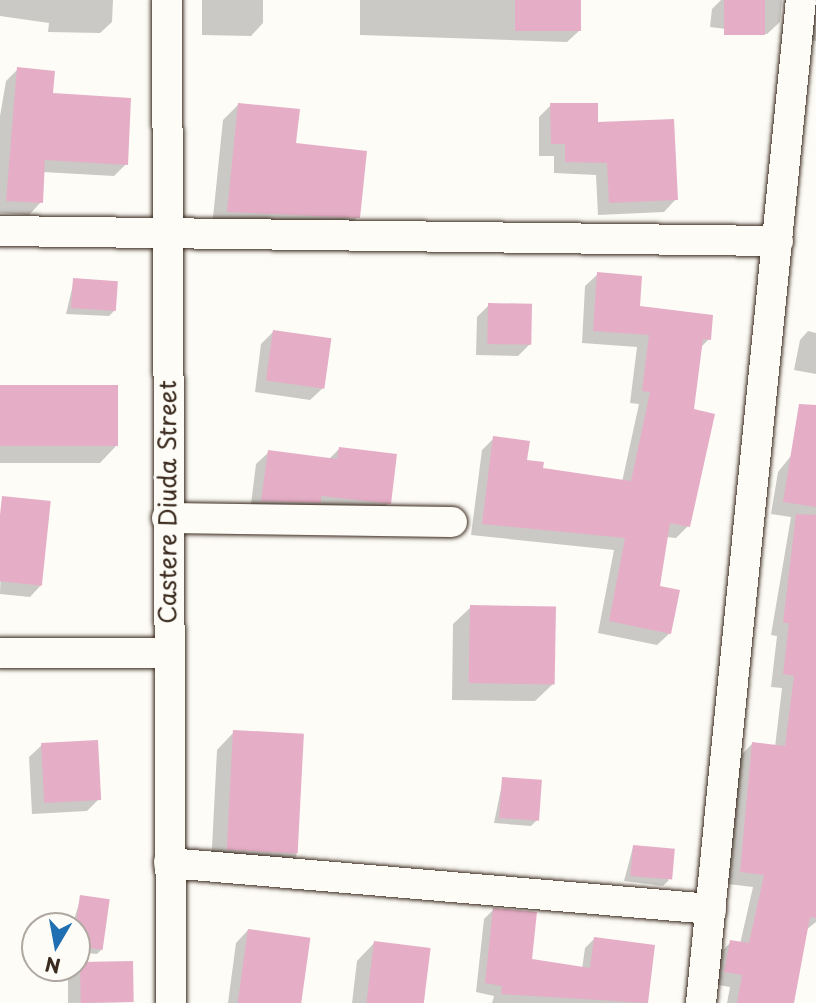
<!DOCTYPE html>
<style>
body{margin:0}
#map{position:relative;width:816px;height:1003px;overflow:hidden;background:#fdfcf7;font-family:"Playpen Sans",sans-serif}
div>[style]{position:absolute}
[style*='--x']{left:calc(var(--x)*1px);top:calc(var(--y)*1px);width:calc(var(--w)*1px);rotate:calc(var(--a)*1deg)}
.shadow>*{inset:0;background:#0003}
.building>*{inset:0;background:#e5aec6;transform-origin:0 0}
.roads{filter:drop-shadow(0 0 2px #3b2a1e) drop-shadow(0 0 2px #3b2a1e)}
.minor>*{height:30px;margin:-15px;padding:0 15px;transform-origin:15px;border-radius:15px;background:#fdfcf7}
span{translate:-50% -50%;white-space:nowrap;text-align:center;line-height:1.15;-webkit-text-stroke:6px #fdfcf7;paint-order:stroke}
.street-label{font-size:24px;color:#3b2a1e}
.north{position:absolute;left:21px;top:912px;width:70px;height:70px;box-sizing:border-box;background:#fdfcf7;border:2px solid #afa8a0;border-radius:50%;rotate:190deg;font-size:19px;font-weight:700;line-height:28px;text-align:center;color:#3b2a1e}
.north::after{content:'';display:block;margin:auto;width:24px;height:32px;background:#1f6fb2;clip-path:polygon(50% 0,100% 100%,50% 72%,0 100%)}
</style>
<div id="map">
<div class="shadow">
<div style="clip-path:polygon(0 0,113px 0,112px 22px,100px 33px,48px 32px,49px 23px,0 16px)"></div>
<div style="clip-path:polygon(202px 0,263px 0,263px 23px,251px 36px,202px 35px)"></div>
<div style="clip-path:polygon(360px 0,580px 0,580px 30px,567px 42px,360px 35px)"></div>
<div style="clip-path:polygon(721px 0,782px 0,780px 22px,767px 34px,710px 27px,712px 9px)"></div>
<div style="clip-path:polygon(812px 0,816px 0,816px 41px,805px 39px)"></div>
<div style="clip-path:polygon(18px 69px,126px 164px,114px 176px,43px 172px,41px 202px,29px 215px,0 213px,0 116px,6px 81px)"></div>
<div style="clip-path:polygon(239px 104px,294px 144px,358px 217px,342px 233px,212px 227px,223px 120px)"></div>
<div style="clip-path:polygon(551px 105px,597px 124px,676px 199px,664px 212px,598px 215px,596px 175px,554px 173px,554px 156px,539px 156px,539px 117px)"></div>
<div style="clip-path:polygon(598px 274px,638px 307px,709px 339px,700px 348px,692px 411px,688px 526px,676px 538px,666px 537px,658px 588px,670px 633px,657px 645px,598px 633px,614px 550px,471px 535px,482px 450px,494px 438px,541px 470px,622px 482px,639px 404px,630px 403px,637px 347px,582px 343px,585px 286px)"></div>
<div style="clip-path:polygon(74px 280px,115px 310px,109px 316px,66px 314px)"></div>
<div style="clip-path:polygon(489px 305px,530px 344px,518px 356px,476px 355px,477px 317px)"></div>
<div style="clip-path:polygon(808px 331px,816px 333px,816px 374px,794px 370px,800px 340px)"></div>
<div style="clip-path:polygon(273px 332px,323px 388px,310px 400px,255px 392px,261px 344px)"></div>
<div style="clip-path:polygon(0 387px,117px 445px,100px 463px,0 463px)"></div>
<div style="clip-path:polygon(816px 425px,816px 922px,806px 930px,792px 1003px,727px 1003px,730px 987px,713px 984px,718px 955px,731px 942px,740px 944px,753px 887px,728px 884px,740px 756px,752px 744px,775px 747px,782px 688px,771px 687px,777px 636px,771px 635px,791px 517px,771px 514px,778px 472px)"></div>
<div style="clip-path:polygon(340px 448px,389px 503px,377px 515px,250px 512px,256px 464px,269px 452px,328px 460px)"></div>
<div style="clip-path:polygon(3px 498px,42px 584px,30px 597px,0 594px)"></div>
<div style="clip-path:polygon(471px 607px,553px 684px,535px 701px,452px 700px,453px 624px)"></div>
<div style="clip-path:polygon(234px 732px,297px 856px,279px 873px,211px 867px,217px 750px)"></div>
<div style="clip-path:polygon(42px 745px,99px 799px,87px 811px,32px 814px,29px 757px)"></div>
<div style="clip-path:polygon(503px 779px,537px 820px,531px 826px,494px 823px)"></div>
<div style="clip-path:polygon(633px 847px,669px 880px,663px 886px,624px 881px)"></div>
<div style="clip-path:polygon(81px 897px,103px 948px,97px 954px,77px 952px,77px 926px,72px 926px)"></div>
<div style="clip-path:polygon(493px 910px,531px 961px,582px 969px,585px 948px,595px 938px,653px 946px,647px 1003px,492px 1003px,494px 996px,476px 992px,484px 919px)"></div>
<div style="clip-path:polygon(248px 930px,300px 1003px,228px 1003px,236px 943px)"></div>
<div style="clip-path:polygon(374px 943px,423px 1003px,352px 1003px,357px 961px)"></div>
<div style="clip-path:polygon(80px 964px,132px 1002px,68px 1003px,68px 976px)"></div>
</div>
<div class="building">
<div style="left:515px;top:0;width:66px;height:31px"></div>
<div style="left:724px;top:0;width:41px;height:35px"></div>
<div style="clip-path:polygon(17px 67px,55px 71px,53px 93px,131px 98px,128px 165px,45px 160px,43px 203px,6px 201px)"></div>
<div style="clip-path:polygon(238px 103px,300px 109px,296px 143px,367px 151px,360px 218px,227px 212px)"></div>
<div style="clip-path:polygon(550px 103px,598px 103px,598px 122px,674px 119px,678px 200px,609px 203px,607px 163px,565px 162px,565px 144px,551px 144px)"></div>
<div style="clip-path:polygon(597px 272px,642px 276px,640px 306px,713px 315px,711px 340px,703px 339px,694px 409px,715px 414px,690px 527px,670px 523px,660px 586px,680px 590px,671px 634px,609px 621px,625px 538px,482px 524px,493px 436px,530px 441px,527px 460px,544px 462px,543px 468px,631px 481px,650px 392px,642px 391px,649px 335px,593px 331px)"></div>
<div style="left:73px;top:278px;width:45px;height:30px;rotate:4deg"></div>
<div style="left:488px;top:303px;width:44px;height:41px;rotate:1deg"></div>
<div style="left:273px;top:330px;width:59px;height:51px;rotate:8deg"></div>
<div style="left:0;top:385px;width:118px;height:61px"></div>
<div style="clip-path:polygon(799px 404px,816px 405px,816px 507px,783px 502px)"></div>
<div style="clip-path:polygon(339px 447px,397px 454px,391px 504px,321px 496px,321px 503px,261px 501px,268px 450px,337px 459px)"></div>
<div style="left:2px;top:496px;width:49px;height:85px;rotate:6deg"></div>
<div style="clip-path:polygon(796px 514px,816px 515px,816px 918px,810px 917px,794px 1003px,737px 1003px,742px 975px,724px 972px,730px 940px,749px 943px,764px 875px,740px 872px,752px 742px,785px 746px,794px 676px,783px 674px,789px 623px,783px 623px)"></div>
<div style="left:470px;top:605px;width:86px;height:78px;rotate:1deg"></div>
<div style="left:233px;top:730px;width:71px;height:120px;rotate:3deg"></div>
<div style="left:98px;top:740px;width:60px;height:57px;rotate:87deg"></div>
<div style="left:502px;top:777px;width:40px;height:41px;rotate:4deg"></div>
<div style="left:633px;top:845px;width:42px;height:31px;rotate:5deg"></div>
<div style="left:80px;top:895px;width:30px;height:51px;rotate:8deg"></div>
<div style="clip-path:polygon(493px 908px,537px 912px,532px 959px,590px 968px,594px 937px,655px 945px,648px 1003px,501px 994px,502px 986px,485px 983px)"></div>
<div style="left:248px;top:929px;width:63px;height:75px;rotate:8deg"></div>
<div style="left:374px;top:941px;width:57px;height:63px;rotate:7deg"></div>
<div style="left:133px;top:961px;width:41px;height:53px;rotate:89deg"></div>
</div>
<div class="roads">
<div class="minor">
<div style="--x:167;--y:0;--w:1003;--a:89.77"></div>
<div style="--x:0;--y:231;--w:778;--a:0.74"></div>
<div style="--x:167;--y:518;--w:285;--a:0.8"></div>
<div style="--x:0;--y:653;--w:167;--a:0"></div>
<div style="--x:169;--y:863;--w:544;--a:4.85"></div>
<div style="--x:701;--y:1003;--w:1008;--a:-84.31"></div>
</div>
</div>
<div class="street-label">
<span style="left:167px;top:502px;rotate:-90deg">Castere Diuda Street</span>
</div>
<div class="north">N</div>
</div>
